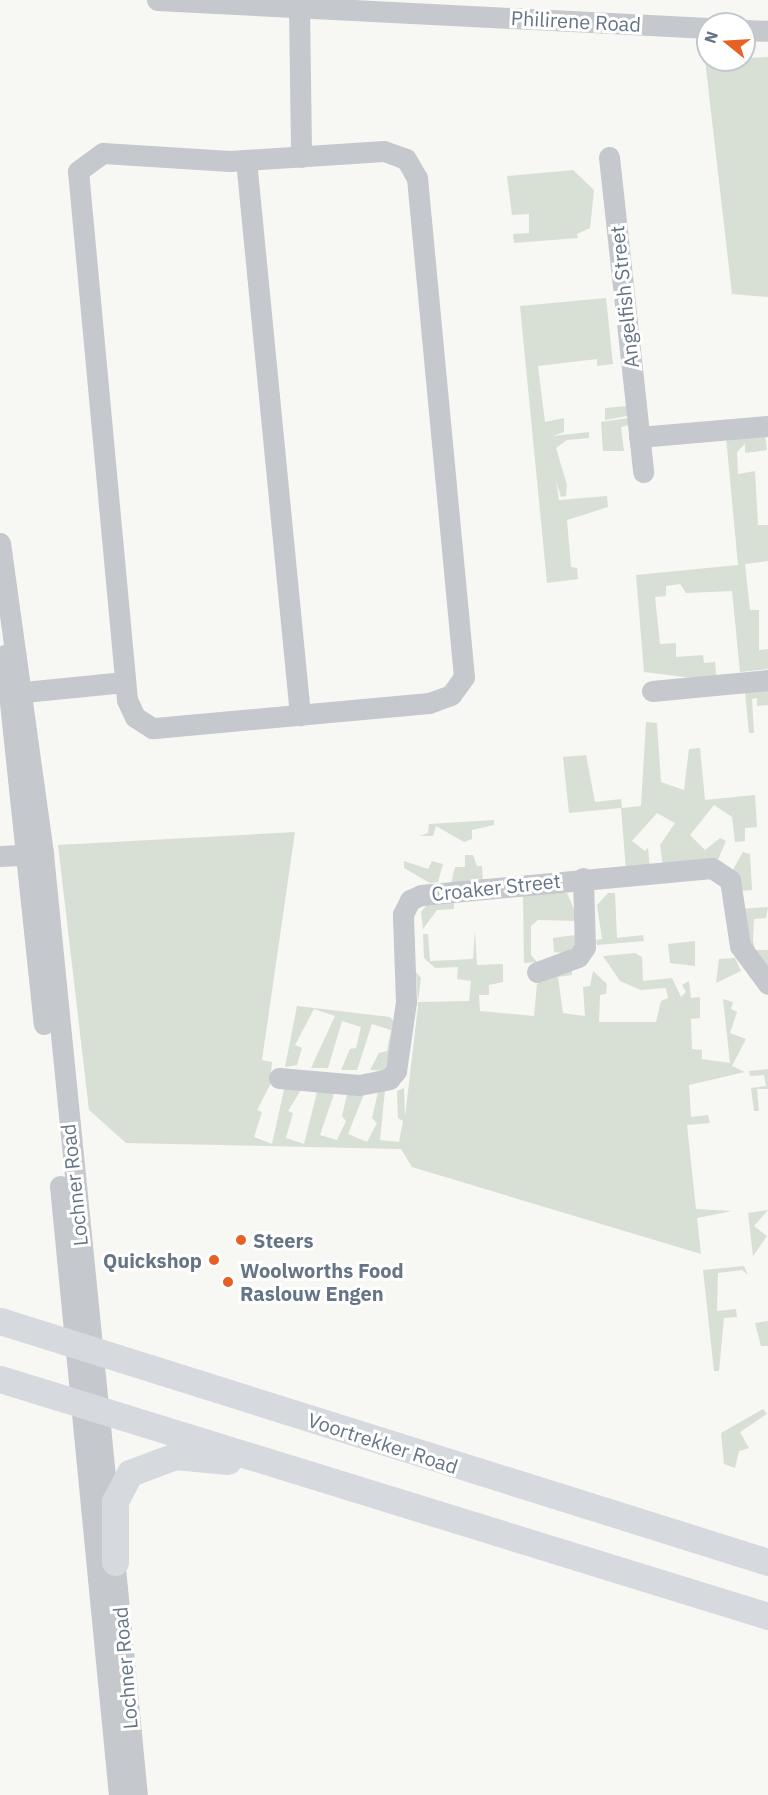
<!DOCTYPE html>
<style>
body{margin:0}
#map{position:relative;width:768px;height:1795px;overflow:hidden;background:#f7f7f4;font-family:"IBM Plex Sans",sans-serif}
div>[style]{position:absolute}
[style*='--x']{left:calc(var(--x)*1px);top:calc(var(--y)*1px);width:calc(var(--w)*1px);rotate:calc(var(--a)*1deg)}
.green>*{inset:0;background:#d8dfd5}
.minor>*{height:21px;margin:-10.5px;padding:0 10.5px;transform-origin:10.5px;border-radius:10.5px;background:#c5c8cc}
.major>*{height:27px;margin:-13.5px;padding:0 13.5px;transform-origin:13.5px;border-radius:13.5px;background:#d6dadf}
.dots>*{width:16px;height:16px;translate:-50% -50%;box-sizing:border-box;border:3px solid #fff;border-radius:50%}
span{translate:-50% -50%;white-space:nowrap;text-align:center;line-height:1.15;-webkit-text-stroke:6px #fff;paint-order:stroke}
.street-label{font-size:20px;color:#657586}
.poi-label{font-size:20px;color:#657586;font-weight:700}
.left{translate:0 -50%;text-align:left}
.right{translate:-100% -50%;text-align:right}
.north{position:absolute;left:696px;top:12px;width:60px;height:60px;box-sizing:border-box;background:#fff;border:2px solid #c1c8cf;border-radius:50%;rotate:288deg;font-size:16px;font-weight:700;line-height:24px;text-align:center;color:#657586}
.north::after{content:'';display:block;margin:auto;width:21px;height:27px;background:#e76124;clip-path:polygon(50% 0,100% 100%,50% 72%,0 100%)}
</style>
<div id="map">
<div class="green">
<div style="clip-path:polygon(704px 51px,708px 60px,768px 57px,768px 297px,732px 294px)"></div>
<div style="clip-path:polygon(573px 170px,594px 190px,590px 228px,577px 234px,578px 238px,514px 243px,513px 234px,529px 233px,529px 214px,512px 215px,507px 176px)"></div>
<div style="clip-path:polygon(606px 298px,613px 364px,597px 366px,597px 359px,538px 366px,545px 422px,564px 418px,564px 432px,553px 436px,589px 432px,589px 438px,567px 440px,556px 448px,567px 485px,566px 496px,561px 497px,556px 481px,559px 500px,607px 496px,608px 507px,567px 520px,571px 567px,577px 568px,578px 579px,547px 583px,520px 306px)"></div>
<div style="clip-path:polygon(627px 406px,627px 416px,605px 420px,605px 408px)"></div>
<div style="clip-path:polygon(629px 418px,629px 425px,621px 427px,624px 451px,603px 451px,601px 422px)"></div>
<div style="clip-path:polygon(765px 434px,767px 450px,745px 453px,745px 444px,737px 452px,738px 474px,755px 471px,758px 525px,768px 525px,768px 561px,745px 564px,750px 610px,759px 610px,759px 650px,768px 649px,768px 669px,740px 672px,732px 591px,686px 593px,680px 584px,666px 586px,666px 596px,655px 597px,660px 644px,676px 643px,676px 657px,703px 655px,704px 663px,715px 662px,717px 681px,644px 672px,636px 575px,738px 565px,726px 437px)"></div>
<div style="clip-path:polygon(768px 690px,768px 705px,757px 706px,757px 698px,752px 699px,754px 733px,749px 733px,745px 692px)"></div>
<div style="clip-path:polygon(646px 722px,657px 723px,661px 782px,684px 790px,689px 749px,700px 748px,705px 800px,755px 795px,757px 827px,745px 828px,745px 841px,735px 842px,732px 817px,714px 805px,690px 835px,705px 850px,720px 838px,726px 841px,716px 864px,663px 866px,660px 845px,675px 823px,657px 813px,632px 841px,645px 851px,648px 848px,650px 868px,626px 870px,621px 808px,569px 813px,563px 757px,586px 755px,595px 802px,621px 799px,622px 808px,641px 806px)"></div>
<div style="clip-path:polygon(494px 820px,494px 825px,472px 830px,472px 839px,464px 842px,436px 826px,433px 836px,419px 836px,428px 833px,429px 824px)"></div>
<div style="clip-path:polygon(295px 832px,262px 1060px,272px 1062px,270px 1085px,257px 1110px,262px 1112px,254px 1137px,272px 1144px,285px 1085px,301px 1090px,288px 1111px,293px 1113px,286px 1138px,304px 1144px,317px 1092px,336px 1088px,320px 1135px,337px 1140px,346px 1121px,342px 1116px,348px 1090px,366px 1089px,348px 1134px,367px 1142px,377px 1123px,372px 1118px,378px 1092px,385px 1090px,380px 1140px,399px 1142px,403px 1121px,398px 1118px,397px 1091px,404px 1088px,405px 1117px,418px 1006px,416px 972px,421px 978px,418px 1002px,469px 1001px,471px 981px,457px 979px,458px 967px,435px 968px,424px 958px,423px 934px,428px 934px,430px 961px,473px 959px,475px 931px,477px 965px,503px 964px,503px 982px,489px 985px,489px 995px,479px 995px,480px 1011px,534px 1016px,537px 984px,551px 973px,572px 970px,572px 975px,558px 977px,563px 1013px,585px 1016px,583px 987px,590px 986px,593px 971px,607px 984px,606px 994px,600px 995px,599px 1022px,656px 1022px,661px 1001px,668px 998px,666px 988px,641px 990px,620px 981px,603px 956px,635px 953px,642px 957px,643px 981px,672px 978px,681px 997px,686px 992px,682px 985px,689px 981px,691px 998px,700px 997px,700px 1018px,691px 1019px,692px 1049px,702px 1050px,702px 1059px,730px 1063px,723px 999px,733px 1002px,731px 1009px,737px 1012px,730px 1033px,746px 1039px,732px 1066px,745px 1072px,689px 1085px,691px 1117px,708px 1115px,710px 1123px,687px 1125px,696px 1209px,732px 1211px,697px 1218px,701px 1254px,412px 1167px,401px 1149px,126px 1143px,89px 1110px,58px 845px)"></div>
<div style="clip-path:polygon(743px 852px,750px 854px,752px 890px,738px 891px,731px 873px)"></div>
<div style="clip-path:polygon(465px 855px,473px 855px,477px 866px,482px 866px,483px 883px,451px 884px,455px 867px,465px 867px)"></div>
<div style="clip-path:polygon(404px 861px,428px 869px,432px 861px,443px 864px,438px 882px,430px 883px,404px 868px)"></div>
<div style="clip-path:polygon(523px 893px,567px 893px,579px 921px,538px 920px,531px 926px,531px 955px,537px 962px,524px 963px)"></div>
<div style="clip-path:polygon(608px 893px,615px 893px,617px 938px,643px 935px,644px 941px,597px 945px,596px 940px,602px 939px,597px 905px)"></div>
<div style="clip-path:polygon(454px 900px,454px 909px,437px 910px,423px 929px,421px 912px,429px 902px)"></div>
<div style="clip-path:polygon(768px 907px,766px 918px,754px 919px,753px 940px,755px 950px,768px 950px,768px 978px,754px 964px,740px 909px)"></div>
<div style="clip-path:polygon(582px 934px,579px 944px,564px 953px,554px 952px,553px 938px)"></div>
<div style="clip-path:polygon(695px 941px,695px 966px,670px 963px,668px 944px)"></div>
<div style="clip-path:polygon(735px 958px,741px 971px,716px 983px,719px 959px)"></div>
<div style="clip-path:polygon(297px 1006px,390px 1017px,399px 1027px,385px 1071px,370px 1070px,379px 1053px,387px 1051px,391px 1030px,372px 1024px,357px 1070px,341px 1070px,350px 1049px,356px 1048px,361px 1027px,342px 1021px,328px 1068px,311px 1068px,335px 1016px,314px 1009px,295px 1045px,302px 1048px,297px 1065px,285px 1067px)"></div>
<div style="clip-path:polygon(768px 1069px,768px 1089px,757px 1089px,759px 1111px,754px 1111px,751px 1088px,766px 1086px,764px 1075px,750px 1076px,749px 1071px)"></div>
<div style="clip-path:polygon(768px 1210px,754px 1226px,767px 1236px,753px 1256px,748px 1213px)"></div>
<div style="clip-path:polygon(744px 1266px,748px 1275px,742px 1270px,718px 1273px,717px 1311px,736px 1309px,737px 1317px,724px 1318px,719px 1371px,714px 1371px,703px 1270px)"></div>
<div style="clip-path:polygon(768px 1321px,768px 1346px,761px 1346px,755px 1323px)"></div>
<div style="clip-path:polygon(763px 1409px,767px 1414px,740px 1432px,749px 1448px,739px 1451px,735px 1468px,724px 1464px,721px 1433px)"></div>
</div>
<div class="minor">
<div style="--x:157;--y:0;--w:552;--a:2.91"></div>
<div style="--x:299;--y:7;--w:150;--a:89.2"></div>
<div style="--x:744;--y:30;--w:24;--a:2"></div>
<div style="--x:384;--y:151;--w:23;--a:20"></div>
<div style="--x:406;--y:159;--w:22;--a:60"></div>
<div style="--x:417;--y:178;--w:501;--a:84.62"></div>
<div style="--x:464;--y:677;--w:22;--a:126"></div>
<div style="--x:451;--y:695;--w:23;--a:160"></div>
<div style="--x:429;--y:703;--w:278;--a:174.8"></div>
<div style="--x:152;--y:728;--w:20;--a:-147"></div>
<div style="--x:135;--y:717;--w:19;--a:-115"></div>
<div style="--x:127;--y:700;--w:531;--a:-95.29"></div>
<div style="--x:78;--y:171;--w:31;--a:-36"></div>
<div style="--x:103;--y:153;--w:127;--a:3.6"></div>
<div style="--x:230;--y:161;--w:154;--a:-3.7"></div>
<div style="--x:609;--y:157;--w:317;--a:83.8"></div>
<div style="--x:246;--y:160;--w:558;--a:84.44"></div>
<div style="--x:639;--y:437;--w:129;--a:-4.9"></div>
<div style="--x:0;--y:543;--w:314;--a:82.1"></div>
<div style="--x:43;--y:854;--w:665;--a:84.31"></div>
<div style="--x:5;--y:655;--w:371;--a:84"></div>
<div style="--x:652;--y:691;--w:117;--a:-5.4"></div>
<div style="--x:24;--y:692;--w:101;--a:-5.7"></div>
<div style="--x:0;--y:856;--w:40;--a:-2.9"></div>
<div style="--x:537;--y:972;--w:44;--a:-20.1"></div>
<div style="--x:578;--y:957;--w:12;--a:-55"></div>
<div style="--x:585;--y:947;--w:69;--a:-91.7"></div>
<div style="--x:279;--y:1078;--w:80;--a:5"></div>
<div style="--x:359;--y:1085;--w:31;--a:-11"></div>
<div style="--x:389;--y:1079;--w:11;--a:-49"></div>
<div style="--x:396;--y:1071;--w:70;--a:-81.8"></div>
<div style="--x:406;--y:1002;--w:88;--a:-92"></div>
<div style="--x:403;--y:914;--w:16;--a:-63"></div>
<div style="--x:410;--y:900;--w:12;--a:-24"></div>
<div style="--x:421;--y:895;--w:292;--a:-5.3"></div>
<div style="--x:712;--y:868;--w:22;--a:34"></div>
<div style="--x:730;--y:880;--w:67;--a:81.4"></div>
<div style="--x:740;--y:946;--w:47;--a:53.6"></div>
<div style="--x:60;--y:1186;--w:612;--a:84.47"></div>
<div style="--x:113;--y:1547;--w:249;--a:84.5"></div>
</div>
<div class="major">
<div style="--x:0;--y:1321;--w:805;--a:17.42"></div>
<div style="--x:0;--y:1379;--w:804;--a:17.15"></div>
<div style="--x:115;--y:1562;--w:61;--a:-90"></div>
<div style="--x:115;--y:1501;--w:32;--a:-62"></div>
<div style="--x:130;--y:1473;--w:48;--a:-20.7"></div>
<div style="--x:175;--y:1456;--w:53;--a:5.4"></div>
</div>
<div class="dots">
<div style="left:241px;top:1240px;background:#e76124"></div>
<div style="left:214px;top:1260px;background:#e76124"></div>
<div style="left:228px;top:1282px;background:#e76124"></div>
</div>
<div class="street-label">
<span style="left:576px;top:21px;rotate:3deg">Philirene Road</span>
<span style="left:624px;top:297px;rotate:-96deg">Angelfish Street</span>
<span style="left:496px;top:887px;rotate:-6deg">Croaker Street</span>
<span style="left:74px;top:1185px;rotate:-96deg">Lochner Road</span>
<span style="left:383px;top:1443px;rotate:18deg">Voortrekker Road</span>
<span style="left:125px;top:1668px;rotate:-95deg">Lochner Road</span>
</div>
<div class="poi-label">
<span class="left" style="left:253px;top:1240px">Steers</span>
<span class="right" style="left:202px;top:1260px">Quickshop</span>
<span class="left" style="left:240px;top:1282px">Woolworths Food<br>Raslouw Engen</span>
</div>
<div class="north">N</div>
</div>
